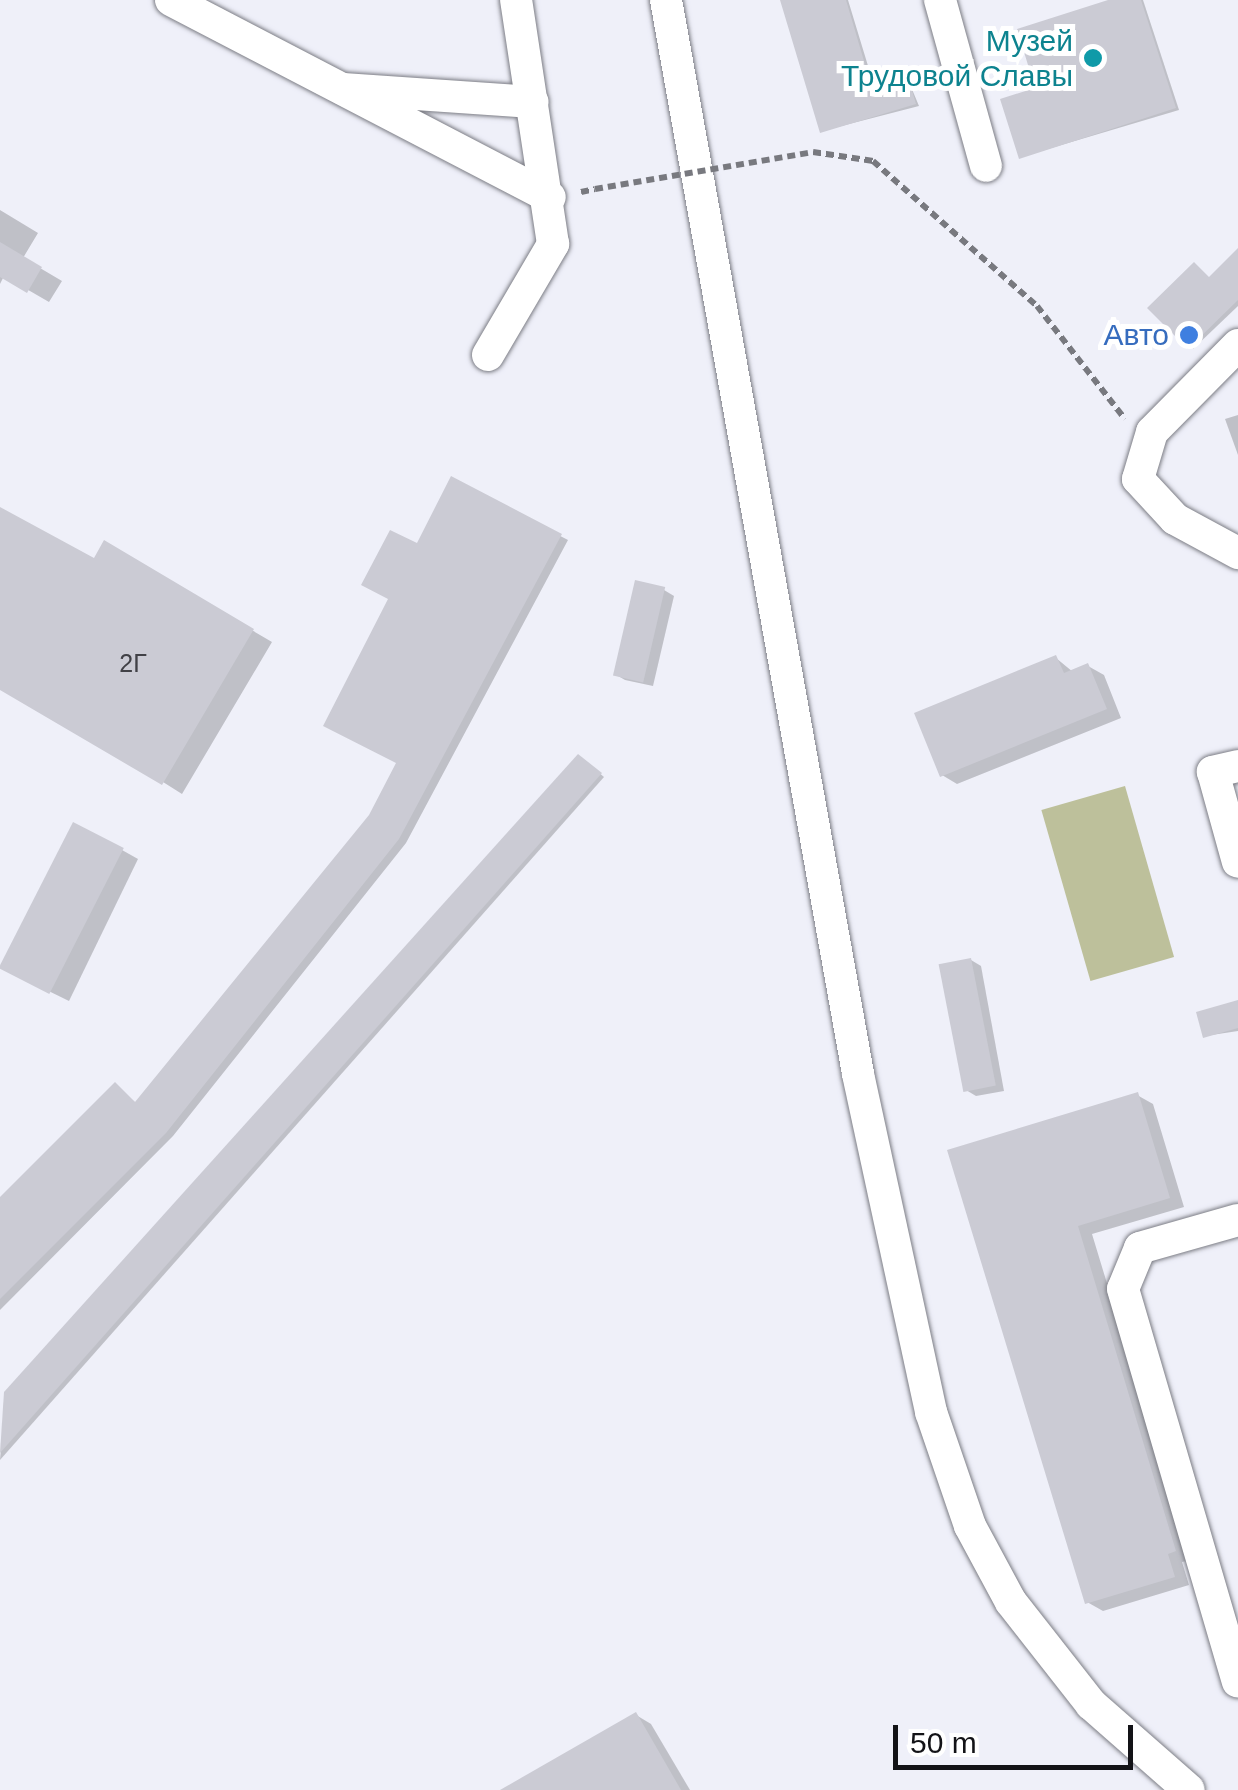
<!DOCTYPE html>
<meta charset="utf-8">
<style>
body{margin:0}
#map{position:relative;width:1238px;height:1790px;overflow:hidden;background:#eff0f9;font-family:Helvetica,sans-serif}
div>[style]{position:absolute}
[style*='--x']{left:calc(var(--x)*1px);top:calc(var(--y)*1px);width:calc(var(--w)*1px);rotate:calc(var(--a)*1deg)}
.green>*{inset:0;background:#bdc09b;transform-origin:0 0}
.shadow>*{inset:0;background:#0003}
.building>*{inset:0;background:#cbcbd4;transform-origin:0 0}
.path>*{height:6px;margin-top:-3px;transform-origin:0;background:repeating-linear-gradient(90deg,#78797f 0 8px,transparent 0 13px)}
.roads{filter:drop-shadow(0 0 2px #7c7d85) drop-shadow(0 0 2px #7c7d85)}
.minor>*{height:32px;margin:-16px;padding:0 16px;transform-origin:16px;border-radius:16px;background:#fff}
.path-bridge>*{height:6px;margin-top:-3px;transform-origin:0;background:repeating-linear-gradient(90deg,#78797f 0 8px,transparent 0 13px)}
.dots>*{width:28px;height:28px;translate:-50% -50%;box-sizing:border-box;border:5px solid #fff;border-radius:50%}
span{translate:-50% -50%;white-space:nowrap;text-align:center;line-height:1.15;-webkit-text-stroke:10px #fff;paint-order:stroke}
.number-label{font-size:25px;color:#414146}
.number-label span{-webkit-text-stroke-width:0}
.culture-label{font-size:30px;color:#0d838f}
.right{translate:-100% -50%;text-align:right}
.shop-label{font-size:30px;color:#366cbe}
.scale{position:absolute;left:893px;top:1725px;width:240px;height:45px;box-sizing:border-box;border:5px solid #131317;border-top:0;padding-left:12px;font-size:30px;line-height:35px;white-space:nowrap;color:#131317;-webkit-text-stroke:8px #fff;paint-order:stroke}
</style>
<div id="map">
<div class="green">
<div style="left:1125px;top:786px;width:178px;height:87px;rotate:74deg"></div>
</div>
<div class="shadow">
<div style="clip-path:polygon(783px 0,848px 0,872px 79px,904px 70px,919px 106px,822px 131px)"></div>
<div style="clip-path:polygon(1116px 0,1143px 0,1179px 110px,1021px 157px,1039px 89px)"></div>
<div style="clip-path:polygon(0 210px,38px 233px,23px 258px,62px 281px,49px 302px,4px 276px,0 284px)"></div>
<div style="clip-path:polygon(1238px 251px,1238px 306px,1193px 349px,1210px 279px)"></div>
<div style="clip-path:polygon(1238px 415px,1238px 455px,1225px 419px)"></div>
<div style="clip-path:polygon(452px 480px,568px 540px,406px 843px,173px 1136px,0 1310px,0 1200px,115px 1085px,137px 1104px,371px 817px,399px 762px,418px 546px)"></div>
<div style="clip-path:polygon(0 523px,95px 562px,105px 544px,272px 642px,182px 794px,0 679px)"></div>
<div style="clip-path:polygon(664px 590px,674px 596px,653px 686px,625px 680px,615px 674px)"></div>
<div style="clip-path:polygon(1056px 658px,1073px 672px,1088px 666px,1104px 675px,1121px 718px,957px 784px,942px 775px)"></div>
<div style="clip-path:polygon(583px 759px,604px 777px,0 1460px,6px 1393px)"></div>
<div style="clip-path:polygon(122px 850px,138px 859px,69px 1001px,20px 977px)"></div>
<div style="clip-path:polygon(971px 960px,981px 966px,1004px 1091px,976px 1096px,966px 1090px)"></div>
<div style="clip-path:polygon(1238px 1004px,1238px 1031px,1205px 1036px)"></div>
<div style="clip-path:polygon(1137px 1095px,1153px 1104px,1184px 1207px,1092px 1234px,1191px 1560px,1182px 1562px,1189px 1585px,1103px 1611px,1087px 1602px,950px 1151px)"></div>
<div style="clip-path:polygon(636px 1715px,651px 1724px,690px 1790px,508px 1790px)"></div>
</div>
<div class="building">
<div style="clip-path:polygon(780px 0,846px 0,869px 78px,905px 67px,916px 104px,820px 133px)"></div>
<div style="clip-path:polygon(1108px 0,1141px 0,1176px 108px,1019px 159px,1000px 99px,1035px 88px,1017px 29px)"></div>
<div style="clip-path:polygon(0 242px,42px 267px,27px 293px,0 277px)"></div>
<div style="clip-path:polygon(1238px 248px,1238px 300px,1188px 349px,1147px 308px,1194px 262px,1209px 277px)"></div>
<div style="clip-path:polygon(451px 476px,562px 534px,399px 839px,166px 1133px,0 1299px,0 1197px,115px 1082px,135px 1102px,369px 815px,396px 763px,323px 726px,388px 599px,361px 585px,390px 530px,417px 543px)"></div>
<div style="clip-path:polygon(0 507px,94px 558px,104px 540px,254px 629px,162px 785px,0 690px)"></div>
<div style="left:635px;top:580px;width:31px;height:98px;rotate:13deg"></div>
<div style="clip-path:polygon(1056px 655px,1064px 673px,1088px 663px,1107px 709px,940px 777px,914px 713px)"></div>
<div style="clip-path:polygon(578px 754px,602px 773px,0 1453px,4px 1392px)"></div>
<div style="left:73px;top:822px;width:57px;height:164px;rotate:27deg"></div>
<div style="left:971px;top:958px;width:130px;height:33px;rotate:79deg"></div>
<div style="clip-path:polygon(1238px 1000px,1238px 1028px,1203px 1038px,1196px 1012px)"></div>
<div style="clip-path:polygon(1138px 1092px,1170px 1198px,1078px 1226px,1176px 1551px,1168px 1554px,1175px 1577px,1085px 1604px,947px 1150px)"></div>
<div style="clip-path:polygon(636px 1712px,681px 1790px,500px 1790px)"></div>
</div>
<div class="path">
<div style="--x:813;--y:152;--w:61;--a:8.5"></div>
<div style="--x:873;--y:161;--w:219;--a:41.5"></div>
<div style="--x:1037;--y:306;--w:143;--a:52.1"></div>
<div style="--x:581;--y:192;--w:14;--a:-12"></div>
</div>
<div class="roads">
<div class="minor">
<div style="--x:171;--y:0;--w:427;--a:27.5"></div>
<div style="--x:666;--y:0;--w:1091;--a:79.86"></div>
<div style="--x:858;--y:1074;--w:346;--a:77.8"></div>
<div style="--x:931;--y:1412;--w:120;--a:71.1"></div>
<div style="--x:970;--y:1526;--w:86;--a:61.7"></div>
<div style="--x:1011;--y:1602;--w:130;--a:51.9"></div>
<div style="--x:1091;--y:1704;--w:130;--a:41.3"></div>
<div style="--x:940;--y:0;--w:172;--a:74.5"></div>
<div style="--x:343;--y:89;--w:190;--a:3.9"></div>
<div style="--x:1238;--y:345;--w:122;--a:134.7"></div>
<div style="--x:1152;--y:432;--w:49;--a:106.6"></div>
<div style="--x:1138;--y:479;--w:54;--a:47.2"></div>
<div style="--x:1175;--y:519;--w:72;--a:28.4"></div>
<div style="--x:488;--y:355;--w:129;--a:-59.6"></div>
<div style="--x:553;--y:244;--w:247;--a:-98.6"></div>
<div style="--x:1238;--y:766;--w:26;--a:167"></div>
<div style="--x:1213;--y:772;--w:93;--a:74.5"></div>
<div style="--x:1238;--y:1220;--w:102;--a:164.1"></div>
<div style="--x:1140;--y:1248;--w:44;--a:112.5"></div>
<div style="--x:1123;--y:1289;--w:409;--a:73.7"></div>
</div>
</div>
<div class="path-bridge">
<div style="--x:595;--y:189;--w:221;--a:-9.6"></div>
</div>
<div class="dots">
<div style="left:1093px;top:58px;background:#0f9aa8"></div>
<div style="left:1189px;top:335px;background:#3f7fe0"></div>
</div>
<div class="number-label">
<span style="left:133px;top:663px">2Г</span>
</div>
<div class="culture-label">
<span class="right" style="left:1073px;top:58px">Музей<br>Трудовой Славы</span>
</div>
<div class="shop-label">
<span class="right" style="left:1169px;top:335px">Авто</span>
</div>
<div class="scale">50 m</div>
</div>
